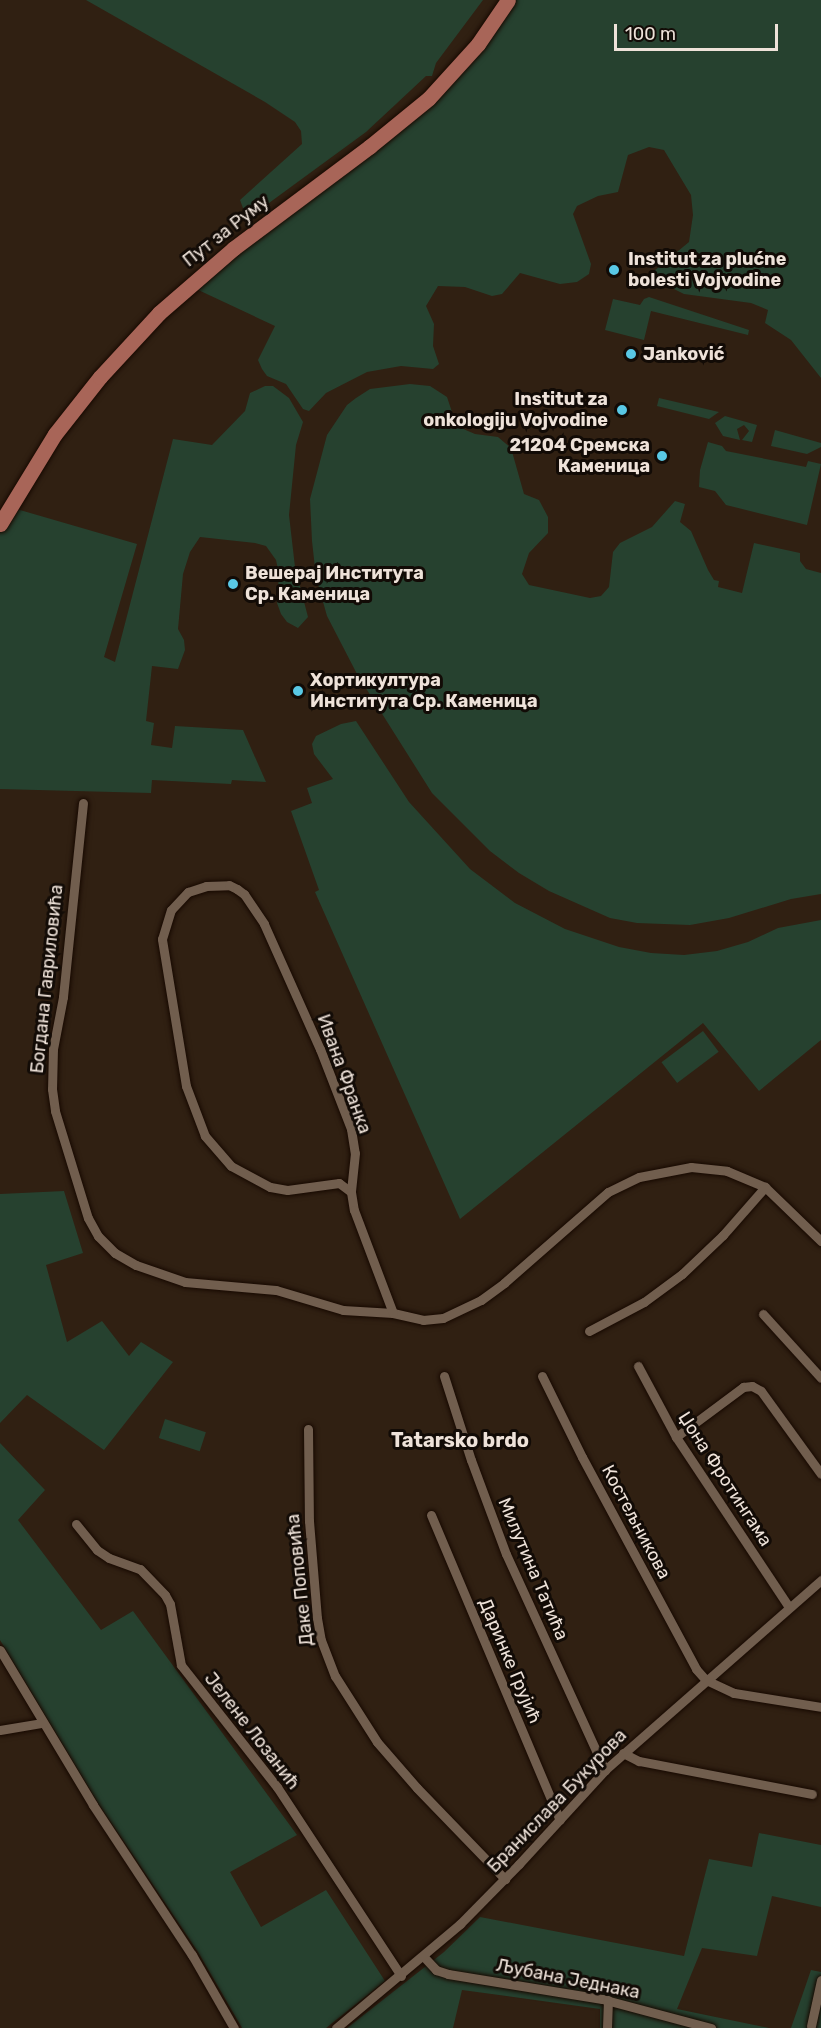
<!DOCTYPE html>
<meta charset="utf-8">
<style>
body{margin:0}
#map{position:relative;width:821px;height:2028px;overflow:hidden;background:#302012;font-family:Rubik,sans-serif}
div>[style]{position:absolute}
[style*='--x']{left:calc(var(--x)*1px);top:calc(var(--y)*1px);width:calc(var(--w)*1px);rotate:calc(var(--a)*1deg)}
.green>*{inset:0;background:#26412f;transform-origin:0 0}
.roads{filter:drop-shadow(0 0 2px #170901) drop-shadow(0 0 2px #170901)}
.minor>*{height:9px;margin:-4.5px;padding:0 4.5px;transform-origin:4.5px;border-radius:4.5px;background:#715e4e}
.primary>*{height:15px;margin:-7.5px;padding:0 7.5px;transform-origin:7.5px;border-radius:7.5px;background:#a86558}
.dots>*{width:16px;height:16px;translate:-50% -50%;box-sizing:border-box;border:3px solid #120b06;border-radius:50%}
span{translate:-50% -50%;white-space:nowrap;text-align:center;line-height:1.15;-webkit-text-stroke:6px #120b06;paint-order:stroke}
.street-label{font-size:18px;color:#eee2d9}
.poi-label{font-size:18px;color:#eee2d9;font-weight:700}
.left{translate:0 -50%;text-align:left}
.right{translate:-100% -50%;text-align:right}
.neighbourhood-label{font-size:20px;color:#eee2d9;font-weight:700}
.scale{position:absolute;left:614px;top:24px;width:164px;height:27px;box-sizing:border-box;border:3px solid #eee2d9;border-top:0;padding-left:8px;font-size:18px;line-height:21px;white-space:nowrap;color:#eee2d9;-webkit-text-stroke:4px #120b06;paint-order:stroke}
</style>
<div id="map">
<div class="green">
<div style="clip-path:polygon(86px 0,483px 0,436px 63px,432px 76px,426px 76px,366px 132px,247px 219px,240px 200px,302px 144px,301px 131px,295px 122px,265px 102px)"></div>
<div style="clip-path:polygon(515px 0,821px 0,821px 378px,791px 340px,765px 323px,768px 310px,751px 303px,684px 294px,662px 283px,654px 271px,689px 242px,693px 215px,691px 195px,664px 150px,649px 147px,628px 155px,618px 192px,598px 196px,577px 206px,573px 214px,591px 264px,589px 274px,577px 282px,560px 284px,520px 273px,502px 294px,492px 296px,465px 287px,438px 286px,426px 306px,434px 324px,433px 346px,439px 364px,433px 369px,401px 366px,367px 372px,326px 393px,309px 411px,303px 409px,286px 384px,267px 376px,262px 369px,258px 360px,275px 326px,194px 288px,416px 119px,474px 61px)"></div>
<div style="clip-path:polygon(649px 297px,749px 330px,748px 335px,651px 311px,644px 340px,605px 330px,613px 299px,640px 305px,644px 299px)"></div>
<div style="clip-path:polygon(410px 384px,430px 386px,447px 397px,453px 415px,461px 428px,475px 434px,498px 437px,511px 448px,524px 494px,539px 500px,548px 517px,548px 533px,529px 553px,522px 574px,529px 585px,590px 598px,601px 596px,609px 587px,613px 552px,620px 543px,652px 527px,675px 501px,685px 504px,680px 522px,691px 531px,708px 570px,714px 580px,719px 581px,718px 587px,742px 593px,754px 543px,800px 553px,800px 561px,806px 569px,821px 573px,821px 894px,791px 899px,729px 918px,690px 925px,637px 923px,610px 918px,549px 891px,519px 873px,490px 851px,432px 793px,357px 674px,327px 616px,316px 577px,312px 541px,310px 499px,327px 435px,347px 405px,356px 398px,370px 389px)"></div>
<div style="clip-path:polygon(265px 386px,273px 386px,289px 398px,303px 422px,296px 445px,289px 515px,295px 567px,308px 617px,298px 628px,287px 622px,281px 614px,277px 603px,279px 574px,276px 560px,266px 546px,255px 543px,200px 537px,190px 552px,183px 574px,178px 629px,184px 640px,185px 650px,178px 669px,152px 666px,146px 721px,154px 723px,151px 745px,172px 748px,175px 726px,243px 730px,266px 782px,232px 780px,231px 784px,152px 780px,151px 793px,0 789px,0 531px,13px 508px,137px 544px,104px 657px,115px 662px,173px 439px,212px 445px,245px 411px,250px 393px)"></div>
<div style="clip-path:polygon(659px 398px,719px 412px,709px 419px,657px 406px)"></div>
<div style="clip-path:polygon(725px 416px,757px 425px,752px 442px,742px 440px,749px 431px,744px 425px,737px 429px,740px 440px,723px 436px,715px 423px)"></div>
<div style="clip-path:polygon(775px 430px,821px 443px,821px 447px,807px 454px,771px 446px)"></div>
<div style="clip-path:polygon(708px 442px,722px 446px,726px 451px,806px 467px,808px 461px,821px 464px,807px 525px,726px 505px,715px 491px,699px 487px,700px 470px)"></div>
<div style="clip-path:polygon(356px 721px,409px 802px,470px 869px,515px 903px,565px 929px,619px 947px,651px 953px,684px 955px,717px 951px,748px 942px,778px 928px,821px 920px,821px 1040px,759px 1091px,703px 1023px,460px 1219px,315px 892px,319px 890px,291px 811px,312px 803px,307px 788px,333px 779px,314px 754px,312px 744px,316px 736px,341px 724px)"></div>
<div style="left:703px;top:1031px;width:26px;height:52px;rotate:53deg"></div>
<div style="clip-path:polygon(64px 1191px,83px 1253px,46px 1265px,67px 1342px,102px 1321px,129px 1356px,141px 1342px,173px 1362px,104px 1450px,27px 1395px,0 1423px,0 1194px)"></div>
<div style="left:165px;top:1419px;width:43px;height:20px;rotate:18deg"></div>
<div style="clip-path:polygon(0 1443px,45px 1490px,18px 1520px,101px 1630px,133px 1611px,297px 1835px,230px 1872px,261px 1927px,326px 1890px,385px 1981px,326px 2028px,242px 2028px,198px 1952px,98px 1803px,0 1640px)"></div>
<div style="clip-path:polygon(759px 1833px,821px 1845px,821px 1907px,772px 1896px,757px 1956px,702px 1948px,677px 2009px,769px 2028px,600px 2028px,600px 2009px,462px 1990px,453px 2028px,347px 2028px,444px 1952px,480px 1917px,684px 1956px,709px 1859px,752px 1867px)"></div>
<div style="clip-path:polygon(811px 1970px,821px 1972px,821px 2028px,791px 2028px)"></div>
</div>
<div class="roads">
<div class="minor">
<div style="--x:83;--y:803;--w:195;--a:95.9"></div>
<div style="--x:63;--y:997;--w:53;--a:100.9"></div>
<div style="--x:53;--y:1049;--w:40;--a:91.4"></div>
<div style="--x:52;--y:1089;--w:22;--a:82"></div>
<div style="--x:55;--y:1111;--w:112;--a:72.9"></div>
<div style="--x:88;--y:1218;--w:21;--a:61"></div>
<div style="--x:98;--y:1236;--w:24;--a:45"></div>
<div style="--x:115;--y:1253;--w:24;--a:30"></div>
<div style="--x:136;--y:1265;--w:52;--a:19.1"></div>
<div style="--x:185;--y:1282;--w:91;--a:5"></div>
<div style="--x:276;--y:1290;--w:70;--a:16.6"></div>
<div style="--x:343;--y:1310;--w:50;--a:3.4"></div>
<div style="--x:393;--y:1313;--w:31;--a:13"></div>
<div style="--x:423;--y:1320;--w:20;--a:-6"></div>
<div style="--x:443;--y:1318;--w:42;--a:-25.3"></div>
<div style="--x:481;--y:1300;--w:29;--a:-36"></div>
<div style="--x:504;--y:1283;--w:138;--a:-41.2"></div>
<div style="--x:608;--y:1192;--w:34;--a:-26"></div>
<div style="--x:639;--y:1177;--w:53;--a:-10.9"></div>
<div style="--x:691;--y:1167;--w:36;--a:6"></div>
<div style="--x:727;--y:1171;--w:41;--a:22.8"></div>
<div style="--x:765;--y:1187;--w:78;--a:44"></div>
<div style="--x:351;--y:1192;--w:15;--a:-143"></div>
<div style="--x:339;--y:1183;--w:52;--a:172.3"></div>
<div style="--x:287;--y:1190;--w:17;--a:-170"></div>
<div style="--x:270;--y:1187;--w:44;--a:-151.7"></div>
<div style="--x:231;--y:1166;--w:40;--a:-131"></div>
<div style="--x:205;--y:1136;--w:53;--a:-110.8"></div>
<div style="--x:186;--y:1086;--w:149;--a:-99.3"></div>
<div style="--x:162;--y:939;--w:30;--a:-73"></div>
<div style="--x:171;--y:910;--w:25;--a:-47"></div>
<div style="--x:188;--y:892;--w:19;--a:-18"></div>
<div style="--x:206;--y:886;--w:23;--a:-2"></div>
<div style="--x:229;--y:885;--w:9;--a:27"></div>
<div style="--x:237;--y:889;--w:9;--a:36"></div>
<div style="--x:244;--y:894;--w:36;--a:56"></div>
<div style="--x:264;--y:924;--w:137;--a:65.9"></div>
<div style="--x:320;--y:1049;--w:86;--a:68.8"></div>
<div style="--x:351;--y:1129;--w:24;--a:81"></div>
<div style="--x:355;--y:1153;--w:39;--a:96"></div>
<div style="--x:351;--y:1192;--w:18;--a:81"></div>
<div style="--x:354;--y:1210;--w:110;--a:69.3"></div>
<div style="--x:763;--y:1314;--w:86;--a:47.8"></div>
<div style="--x:589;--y:1331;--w:62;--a:-27.8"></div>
<div style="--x:644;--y:1302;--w:47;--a:-36.4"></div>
<div style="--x:682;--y:1274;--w:57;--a:-43.6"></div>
<div style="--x:723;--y:1235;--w:64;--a:-48.8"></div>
<div style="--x:638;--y:1366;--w:81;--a:61.8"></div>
<div style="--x:676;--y:1437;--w:204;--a:56.4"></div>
<div style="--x:444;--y:1376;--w:88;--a:72.2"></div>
<div style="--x:471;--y:1460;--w:100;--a:69.6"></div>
<div style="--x:506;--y:1554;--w:238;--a:65.4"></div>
<div style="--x:542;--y:1376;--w:90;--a:63.7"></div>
<div style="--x:582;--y:1457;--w:241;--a:61.7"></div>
<div style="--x:696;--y:1669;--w:15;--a:48"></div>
<div style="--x:706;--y:1680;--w:31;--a:25"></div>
<div style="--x:734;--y:1693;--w:88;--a:9.1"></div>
<div style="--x:308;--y:1429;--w:92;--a:89.4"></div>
<div style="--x:309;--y:1521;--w:97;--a:85.3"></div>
<div style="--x:317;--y:1618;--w:22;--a:80"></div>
<div style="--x:321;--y:1640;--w:39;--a:69"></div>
<div style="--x:335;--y:1676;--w:78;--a:57.5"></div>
<div style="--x:377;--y:1742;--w:61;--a:49"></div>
<div style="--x:417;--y:1788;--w:127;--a:46"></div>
<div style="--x:676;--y:1437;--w:84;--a:-36.7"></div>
<div style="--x:743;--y:1387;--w:9;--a:-6"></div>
<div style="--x:752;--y:1386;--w:10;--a:29"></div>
<div style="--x:761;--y:1391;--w:102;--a:54.1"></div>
<div style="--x:431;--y:1515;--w:331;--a:67.1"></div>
<div style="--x:76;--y:1524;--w:33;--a:51"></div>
<div style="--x:97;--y:1550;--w:14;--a:34"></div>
<div style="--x:109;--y:1558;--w:33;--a:20"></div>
<div style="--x:140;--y:1569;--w:36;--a:46"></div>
<div style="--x:165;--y:1595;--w:10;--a:61"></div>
<div style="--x:170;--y:1604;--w:62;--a:79.8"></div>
<div style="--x:181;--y:1665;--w:155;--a:51.8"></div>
<div style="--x:277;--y:1787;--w:226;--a:56.7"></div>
<div style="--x:0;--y:1650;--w:181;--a:59"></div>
<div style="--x:93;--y:1805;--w:180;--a:56.6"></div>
<div style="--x:192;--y:1955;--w:84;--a:60.1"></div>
<div style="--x:0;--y:1730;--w:43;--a:-9.5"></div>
<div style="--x:623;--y:1753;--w:18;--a:27"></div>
<div style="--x:639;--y:1761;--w:176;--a:10.8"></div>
<div style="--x:424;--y:1957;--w:18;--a:47"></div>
<div style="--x:436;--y:1970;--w:13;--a:18"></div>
<div style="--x:448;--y:1974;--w:156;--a:9.2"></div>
<div style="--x:602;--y:1999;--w:113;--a:14.9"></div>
<div style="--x:811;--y:2026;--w:47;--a:-77.7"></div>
<div style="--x:336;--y:2028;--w:162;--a:-40"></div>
<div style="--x:460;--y:1924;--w:84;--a:-45.5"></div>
<div style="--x:519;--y:1864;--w:127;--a:-47.5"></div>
<div style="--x:605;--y:1770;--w:288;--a:-41.3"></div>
<div style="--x:607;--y:2028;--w:28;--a:-88"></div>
</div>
<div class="primary">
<div style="--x:0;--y:524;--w:105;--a:-58.6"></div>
<div style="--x:55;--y:434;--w:73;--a:-51.7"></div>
<div style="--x:100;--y:377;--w:87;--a:-47.3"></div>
<div style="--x:159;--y:313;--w:99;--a:-40.9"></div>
<div style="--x:234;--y:248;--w:169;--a:-36.8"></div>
<div style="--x:369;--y:147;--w:77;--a:-39.2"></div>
<div style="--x:429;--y:98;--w:73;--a:-47.8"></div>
<div style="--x:478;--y:44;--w:53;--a:-55.7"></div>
</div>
</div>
<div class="dots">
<div style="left:614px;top:270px;background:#59c8e5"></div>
<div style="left:631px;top:354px;background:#59c8e5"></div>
<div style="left:622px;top:410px;background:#59c8e5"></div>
<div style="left:662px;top:456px;background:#59c8e5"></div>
<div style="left:233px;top:584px;background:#59c8e5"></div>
<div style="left:298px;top:691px;background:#59c8e5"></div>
</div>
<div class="street-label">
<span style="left:226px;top:231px;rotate:-38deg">Пут за Руму</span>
<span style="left:47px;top:979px;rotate:-84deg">Богдана Гавриловића</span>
<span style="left:344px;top:1074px;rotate:70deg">Ивана Франка</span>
<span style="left:725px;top:1479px;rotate:57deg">Џона Фротингама</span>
<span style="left:636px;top:1522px;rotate:62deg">Костељникова</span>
<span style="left:533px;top:1569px;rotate:67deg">Милутина Татића</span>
<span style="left:300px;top:1580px;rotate:-96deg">Даке Поповића</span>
<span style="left:510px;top:1661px;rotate:67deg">Даринке Грујић</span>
<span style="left:252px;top:1731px;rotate:52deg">Јелене Лозанић</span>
<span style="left:557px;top:1801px;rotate:-46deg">Бранислава Букурова</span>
<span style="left:568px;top:1979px;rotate:11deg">Љубана Једнака</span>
</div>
<div class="poi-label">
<span class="left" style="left:628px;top:270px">Institut za plućne<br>bolesti Vojvodine</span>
<span class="left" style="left:643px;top:354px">Janković</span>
<span class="right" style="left:608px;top:410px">Institut za<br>onkologiju Vojvodine</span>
<span class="right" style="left:650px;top:456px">21204 Сремска<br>Каменица</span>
<span class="left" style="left:245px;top:584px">Вешерај Института<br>Ср. Каменица</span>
<span class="left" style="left:310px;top:691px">Хортикултура<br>Института Ср. Каменица</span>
</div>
<div class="neighbourhood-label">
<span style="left:460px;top:1440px">Tatarsko brdo</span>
</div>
<div class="scale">100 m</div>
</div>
